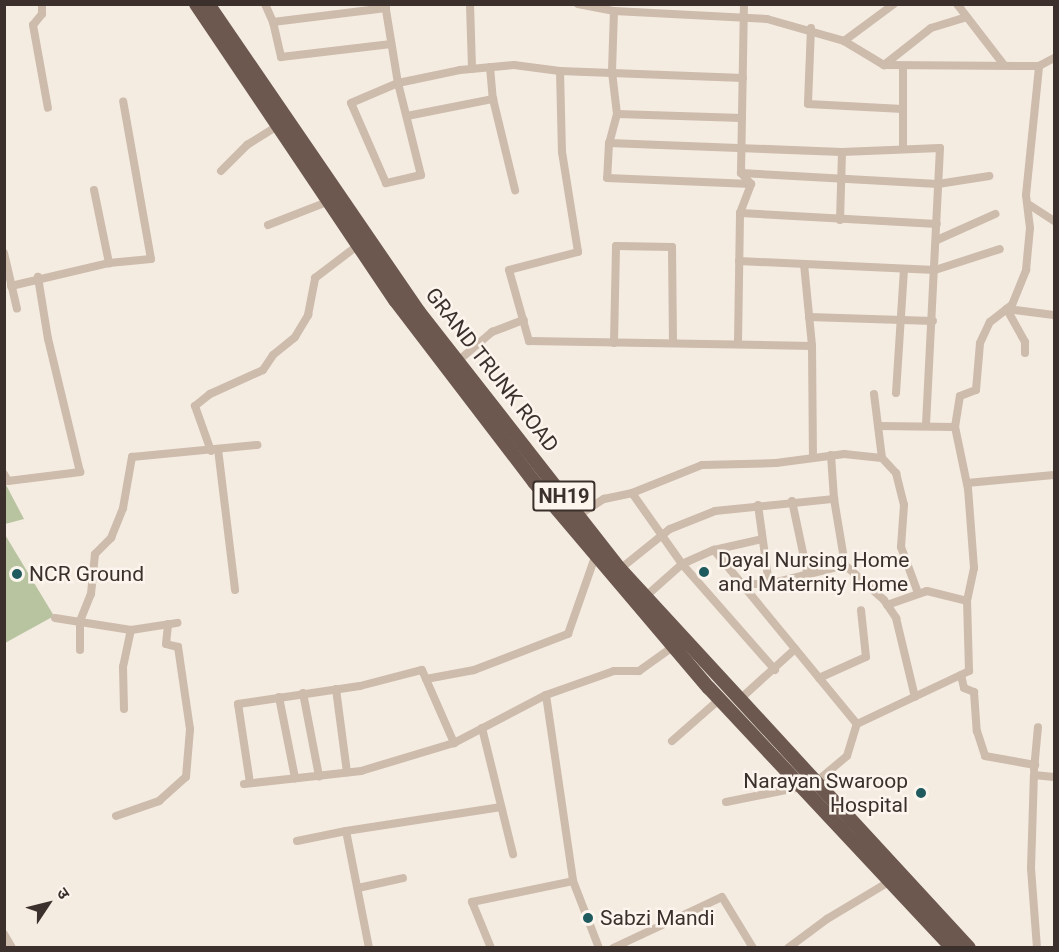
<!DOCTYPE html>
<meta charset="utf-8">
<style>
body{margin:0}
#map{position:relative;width:1059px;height:952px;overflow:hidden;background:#f4ebe1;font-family:Roboto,"Noto Sans Devanagari",sans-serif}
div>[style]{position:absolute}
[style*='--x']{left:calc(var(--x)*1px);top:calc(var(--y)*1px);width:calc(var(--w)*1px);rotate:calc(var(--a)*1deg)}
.green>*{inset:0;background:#b8c4a0}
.minor>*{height:8px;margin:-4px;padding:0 4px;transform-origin:4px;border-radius:4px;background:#cdbbac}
.trunk>*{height:14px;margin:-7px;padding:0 7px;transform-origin:7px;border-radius:7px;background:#6c584f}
.dots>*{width:16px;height:16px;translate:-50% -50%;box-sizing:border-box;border:3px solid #fbf5ee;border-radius:50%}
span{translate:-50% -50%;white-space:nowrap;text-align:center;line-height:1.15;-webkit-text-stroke:5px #fbf5ee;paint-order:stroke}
.shield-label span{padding:2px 4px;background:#fbf5ee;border:2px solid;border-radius:4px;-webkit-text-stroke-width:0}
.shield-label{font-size:20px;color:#3b302b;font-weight:700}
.street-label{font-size:21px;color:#3b302b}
.poi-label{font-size:21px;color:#3b302b}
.left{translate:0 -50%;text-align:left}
.right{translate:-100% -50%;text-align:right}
.frame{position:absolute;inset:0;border:6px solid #3b302b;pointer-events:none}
.north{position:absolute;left:18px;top:874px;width:60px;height:60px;-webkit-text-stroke:4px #fbf5ee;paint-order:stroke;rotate:55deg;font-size:16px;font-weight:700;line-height:24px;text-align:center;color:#3b302b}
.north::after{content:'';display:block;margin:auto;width:21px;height:27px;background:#3b302b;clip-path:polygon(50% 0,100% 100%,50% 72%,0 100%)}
</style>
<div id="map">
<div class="green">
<div style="clip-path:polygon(4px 483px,5px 483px,24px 519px,5px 524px)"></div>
<div style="clip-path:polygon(4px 533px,54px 616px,5px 643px,4px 643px)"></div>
</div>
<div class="minor">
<div style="--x:42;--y:4;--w:10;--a:90"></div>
<div style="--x:42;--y:14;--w:14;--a:129"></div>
<div style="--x:33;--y:25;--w:84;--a:79.8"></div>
<div style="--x:265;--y:4;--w:20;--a:66"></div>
<div style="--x:273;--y:22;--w:114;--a:-7.1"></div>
<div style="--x:385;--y:4;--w:80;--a:80.7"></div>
<div style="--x:398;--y:83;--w:95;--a:76"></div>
<div style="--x:421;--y:175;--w:36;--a:167"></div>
<div style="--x:386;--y:183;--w:87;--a:-113.6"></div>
<div style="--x:351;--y:103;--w:51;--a:-23.1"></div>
<div style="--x:398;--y:83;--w:63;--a:-11.8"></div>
<div style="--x:460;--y:70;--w:54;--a:-5.3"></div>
<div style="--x:514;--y:65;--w:46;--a:7.4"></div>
<div style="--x:560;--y:71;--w:183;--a:2.2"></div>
<div style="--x:470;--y:4;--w:65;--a:88.2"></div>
<div style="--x:578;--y:4;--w:37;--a:11"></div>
<div style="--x:614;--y:11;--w:153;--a:3"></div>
<div style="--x:767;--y:19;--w:80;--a:15.9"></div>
<div style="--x:844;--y:41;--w:47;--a:31"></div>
<div style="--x:884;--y:65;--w:155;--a:0.4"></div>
<div style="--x:1039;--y:66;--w:17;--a:-28"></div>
<div style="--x:957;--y:4;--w:77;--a:52.4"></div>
<div style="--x:614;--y:11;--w:61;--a:91.9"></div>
<div style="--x:612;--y:72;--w:42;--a:83.2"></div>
<div style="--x:617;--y:114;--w:30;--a:105"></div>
<div style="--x:609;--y:143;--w:35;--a:93"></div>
<div style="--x:607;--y:178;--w:144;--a:2.4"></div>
<div style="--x:273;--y:22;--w:36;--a:77"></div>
<div style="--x:281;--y:57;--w:111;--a:-6.7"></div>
<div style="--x:811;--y:28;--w:76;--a:92.3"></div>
<div style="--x:808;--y:104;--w:95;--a:3"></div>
<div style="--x:844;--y:41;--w:62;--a:-36.5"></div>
<div style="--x:884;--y:65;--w:60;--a:-38.2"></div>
<div style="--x:931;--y:28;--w:37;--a:-17"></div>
<div style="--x:490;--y:67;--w:32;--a:85"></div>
<div style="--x:493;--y:99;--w:94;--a:76.4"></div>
<div style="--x:560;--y:71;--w:81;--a:88.6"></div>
<div style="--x:562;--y:152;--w:101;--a:80.9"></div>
<div style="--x:578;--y:252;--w:71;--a:165.4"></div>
<div style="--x:509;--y:270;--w:74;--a:74.3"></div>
<div style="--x:529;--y:341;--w:283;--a:1"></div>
<div style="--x:617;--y:114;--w:125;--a:1.8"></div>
<div style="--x:407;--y:116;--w:88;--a:-11.2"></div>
<div style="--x:609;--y:143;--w:233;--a:2.2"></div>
<div style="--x:842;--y:152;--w:98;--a:-2.3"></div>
<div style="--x:940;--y:148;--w:278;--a:92.9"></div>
<div style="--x:903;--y:147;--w:81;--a:-90"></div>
<div style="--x:221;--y:171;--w:37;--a:-45"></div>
<div style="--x:247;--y:145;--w:36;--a:-32"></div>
<div style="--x:741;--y:173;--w:197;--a:3.2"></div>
<div style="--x:938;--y:184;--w:52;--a:-8.9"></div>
<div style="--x:94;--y:190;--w:75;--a:78.4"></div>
<div style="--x:1028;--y:204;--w:31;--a:33"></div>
<div style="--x:740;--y:213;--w:197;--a:3.2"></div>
<div style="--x:840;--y:220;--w:68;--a:-88.3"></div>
<div style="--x:268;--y:225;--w:63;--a:-21.3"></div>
<div style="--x:937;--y:240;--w:64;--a:-24.1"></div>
<div style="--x:4;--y:253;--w:57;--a:76.9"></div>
<div style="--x:739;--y:261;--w:196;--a:2.6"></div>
<div style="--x:935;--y:270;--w:68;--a:-17.9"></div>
<div style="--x:804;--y:264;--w:82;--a:84.4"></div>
<div style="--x:812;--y:346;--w:110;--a:89.5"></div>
<div style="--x:11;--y:286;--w:101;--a:-13.2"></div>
<div style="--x:109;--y:263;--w:42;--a:-5.4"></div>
<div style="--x:151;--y:259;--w:160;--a:-100"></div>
<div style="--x:809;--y:317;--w:124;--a:1.8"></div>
<div style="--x:738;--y:342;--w:129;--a:-89.1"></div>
<div style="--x:740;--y:213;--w:31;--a:-69"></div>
<div style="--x:751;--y:184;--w:15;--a:-132"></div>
<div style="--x:741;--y:173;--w:169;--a:-89"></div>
<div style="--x:614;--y:343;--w:97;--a:-88.8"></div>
<div style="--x:616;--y:246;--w:56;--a:1"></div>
<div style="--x:672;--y:247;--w:96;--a:89.4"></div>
<div style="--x:1025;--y:353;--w:11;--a:-90"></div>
<div style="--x:1025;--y:342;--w:38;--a:-119"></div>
<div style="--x:1007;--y:309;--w:47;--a:7.3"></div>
<div style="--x:458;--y:361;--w:45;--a:-40.5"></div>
<div style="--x:492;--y:332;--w:34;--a:-21"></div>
<div style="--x:896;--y:393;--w:124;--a:-86.3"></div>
<div style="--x:874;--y:394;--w:64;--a:82.9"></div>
<div style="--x:955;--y:427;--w:31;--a:-81"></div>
<div style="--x:960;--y:396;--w:17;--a:-21"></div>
<div style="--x:976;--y:390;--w:47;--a:-85.1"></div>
<div style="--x:980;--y:343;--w:23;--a:-65"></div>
<div style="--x:990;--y:322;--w:28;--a:-38"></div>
<div style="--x:1012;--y:305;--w:38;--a:-68"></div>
<div style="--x:1026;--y:270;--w:42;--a:-84.6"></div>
<div style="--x:1030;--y:228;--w:33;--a:-97"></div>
<div style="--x:1026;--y:195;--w:130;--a:-84.2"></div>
<div style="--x:218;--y:449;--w:142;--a:83.1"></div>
<div style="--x:211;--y:451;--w:48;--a:-109.6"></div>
<div style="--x:195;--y:406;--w:19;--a:-39"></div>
<div style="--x:210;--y:394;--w:58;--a:-24.4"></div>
<div style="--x:263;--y:370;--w:18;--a:-56"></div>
<div style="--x:273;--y:355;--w:28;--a:-39"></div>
<div style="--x:295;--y:337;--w:26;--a:-59"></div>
<div style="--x:308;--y:315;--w:38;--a:-79"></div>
<div style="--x:315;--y:278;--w:53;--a:-37.3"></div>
<div style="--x:831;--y:455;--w:44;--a:86.1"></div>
<div style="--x:4;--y:474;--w:8;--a:60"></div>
<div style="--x:8;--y:481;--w:73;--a:-7.1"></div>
<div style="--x:80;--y:472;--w:137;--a:-103.5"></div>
<div style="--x:48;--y:339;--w:63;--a:-99.2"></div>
<div style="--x:967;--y:483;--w:87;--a:-5.3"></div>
<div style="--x:632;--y:493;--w:87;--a:54.8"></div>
<div style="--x:682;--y:564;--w:141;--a:48.7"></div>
<div style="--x:792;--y:501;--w:77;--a:78"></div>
<div style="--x:758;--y:505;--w:80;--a:82.1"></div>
<div style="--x:579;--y:515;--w:30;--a:-33"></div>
<div style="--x:604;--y:499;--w:29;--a:-12"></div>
<div style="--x:632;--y:493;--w:75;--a:-21.8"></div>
<div style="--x:702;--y:465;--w:74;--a:-1.5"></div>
<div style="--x:776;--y:463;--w:69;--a:-7.5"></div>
<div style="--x:844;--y:454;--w:38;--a:6"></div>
<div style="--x:882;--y:458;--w:21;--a:47"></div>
<div style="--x:896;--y:473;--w:33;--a:76"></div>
<div style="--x:904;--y:505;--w:42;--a:94.1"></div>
<div style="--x:901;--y:547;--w:49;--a:69.7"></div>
<div style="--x:714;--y:550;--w:49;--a:-12.9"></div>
<div style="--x:620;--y:569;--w:64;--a:-38.7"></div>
<div style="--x:670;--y:529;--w:48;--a:-21.8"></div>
<div style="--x:715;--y:511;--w:120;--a:-5.8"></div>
<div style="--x:834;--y:499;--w:67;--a:80.5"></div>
<div style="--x:742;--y:584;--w:27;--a:0"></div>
<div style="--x:769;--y:584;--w:78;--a:-14"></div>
<div style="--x:845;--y:565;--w:52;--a:41.9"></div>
<div style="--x:884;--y:600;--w:22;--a:56"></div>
<div style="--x:896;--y:618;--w:81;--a:76.5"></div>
<div style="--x:645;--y:597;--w:50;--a:-41.7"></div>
<div style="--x:682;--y:564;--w:35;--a:-24"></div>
<div style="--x:714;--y:550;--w:225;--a:50.6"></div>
<div style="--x:887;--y:605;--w:42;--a:-19.3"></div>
<div style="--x:927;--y:591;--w:41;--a:14"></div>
<div style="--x:55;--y:618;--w:77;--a:9"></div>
<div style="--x:131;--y:630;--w:47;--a:-8.7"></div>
<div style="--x:80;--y:650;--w:29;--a:-90"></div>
<div style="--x:80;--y:621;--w:29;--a:-68"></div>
<div style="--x:91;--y:594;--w:40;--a:-84.3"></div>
<div style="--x:95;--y:554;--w:23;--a:-45"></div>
<div style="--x:111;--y:538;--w:32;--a:-68"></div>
<div style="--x:123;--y:508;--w:52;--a:-80"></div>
<div style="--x:132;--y:457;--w:126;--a:-5.5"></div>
<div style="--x:961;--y:675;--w:13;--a:77"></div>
<div style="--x:964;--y:688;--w:11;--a:22"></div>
<div style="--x:974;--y:692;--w:39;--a:86"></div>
<div style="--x:977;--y:731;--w:26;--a:72"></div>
<div style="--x:985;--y:756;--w:51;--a:10.2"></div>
<div style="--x:819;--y:678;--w:51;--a:-24.1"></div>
<div style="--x:866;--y:657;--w:47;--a:-96.1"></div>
<div style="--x:426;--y:679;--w:49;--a:-10.6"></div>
<div style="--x:474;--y:670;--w:101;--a:-21"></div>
<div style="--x:568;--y:634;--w:85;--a:-70.7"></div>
<div style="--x:336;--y:689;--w:84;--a:82.5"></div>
<div style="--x:303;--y:693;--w:85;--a:79.1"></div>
<div style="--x:546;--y:695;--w:188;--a:81.7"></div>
<div style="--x:573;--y:881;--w:72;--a:68.8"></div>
<div style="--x:279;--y:697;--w:83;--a:78.8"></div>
<div style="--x:739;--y:700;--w:76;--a:-42.3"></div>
<div style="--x:124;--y:709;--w:42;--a:-91.4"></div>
<div style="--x:123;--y:667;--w:38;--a:-78"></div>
<div style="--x:482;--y:728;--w:130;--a:76.2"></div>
<div style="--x:672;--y:741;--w:64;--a:-41.2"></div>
<div style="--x:1034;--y:770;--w:43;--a:-84.7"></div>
<div style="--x:816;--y:782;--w:40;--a:-40"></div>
<div style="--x:847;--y:756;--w:34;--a:-73"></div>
<div style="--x:857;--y:724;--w:124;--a:-25.3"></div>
<div style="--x:969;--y:671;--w:70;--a:-91.6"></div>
<div style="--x:967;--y:601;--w:34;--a:-78"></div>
<div style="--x:974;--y:568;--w:79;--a:-94.3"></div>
<div style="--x:968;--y:489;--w:63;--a:-101.8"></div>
<div style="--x:955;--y:427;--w:76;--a:-179.2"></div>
<div style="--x:250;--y:783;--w:80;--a:-98.6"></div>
<div style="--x:238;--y:704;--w:123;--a:-8.4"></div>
<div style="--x:360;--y:686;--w:64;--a:-14.5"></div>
<div style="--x:422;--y:670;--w:80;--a:66.3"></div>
<div style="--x:244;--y:784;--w:118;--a:-6.3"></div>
<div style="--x:361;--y:771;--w:97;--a:-16.8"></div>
<div style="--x:454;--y:743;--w:104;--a:-27.6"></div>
<div style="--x:546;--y:695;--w:72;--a:-19.4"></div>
<div style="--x:614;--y:671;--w:25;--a:0"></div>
<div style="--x:639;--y:671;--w:43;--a:-35.5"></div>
<div style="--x:726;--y:802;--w:76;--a:-11.3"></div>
<div style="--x:116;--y:816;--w:46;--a:-19.2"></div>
<div style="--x:159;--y:801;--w:36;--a:-42"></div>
<div style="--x:186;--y:777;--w:48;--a:-85.2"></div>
<div style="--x:190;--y:729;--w:83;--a:-98.3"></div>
<div style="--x:178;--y:647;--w:12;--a:-166"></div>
<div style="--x:166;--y:644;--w:20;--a:-84"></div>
<div style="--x:297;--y:841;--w:50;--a:-11.5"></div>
<div style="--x:358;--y:888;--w:46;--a:-12.5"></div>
<div style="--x:4;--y:934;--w:16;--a:60"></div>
<div style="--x:369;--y:948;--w:119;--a:-101.1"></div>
<div style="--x:346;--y:831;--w:157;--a:-8.8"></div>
<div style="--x:491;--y:948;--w:50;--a:-112.4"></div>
<div style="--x:472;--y:902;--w:103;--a:-11.7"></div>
<div style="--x:613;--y:948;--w:120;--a:-25.1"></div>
<div style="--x:722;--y:897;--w:60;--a:58.7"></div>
<div style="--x:788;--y:948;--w:49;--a:-36.6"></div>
<div style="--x:827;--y:919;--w:76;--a:-31"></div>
<div style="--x:1037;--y:948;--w:80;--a:-94.3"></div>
<div style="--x:1031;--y:868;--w:93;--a:-88.2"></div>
<div style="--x:1034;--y:775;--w:20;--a:6"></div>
</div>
<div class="trunk">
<div style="--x:196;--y:4;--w:357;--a:56.1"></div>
<div style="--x:395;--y:300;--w:229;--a:52.6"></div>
<div style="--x:534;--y:482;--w:270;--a:49.7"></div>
<div style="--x:709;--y:688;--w:356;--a:46.9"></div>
<div style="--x:208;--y:4;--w:373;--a:55.6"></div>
<div style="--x:419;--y:312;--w:326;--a:52"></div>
<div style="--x:620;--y:569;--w:515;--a:47.36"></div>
</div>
<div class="dots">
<div style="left:704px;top:572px;background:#1f5a5e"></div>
<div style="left:17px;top:574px;background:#1f5a5e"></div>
<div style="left:921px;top:793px;background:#1f5a5e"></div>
<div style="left:588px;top:918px;background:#1f5a5e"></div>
</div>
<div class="shield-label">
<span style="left:564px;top:496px">NH19</span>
</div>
<div class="street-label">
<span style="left:492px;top:370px;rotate:52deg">GRAND TRUNK ROAD</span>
</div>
<div class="poi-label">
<span class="left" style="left:718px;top:572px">Dayal Nursing Home<br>and Maternity Home</span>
<span class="left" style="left:29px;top:574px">NCR Ground</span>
<span class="right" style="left:908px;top:793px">Narayan Swaroop<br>Hospital</span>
<span class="left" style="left:600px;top:918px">Sabzi Mandi</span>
</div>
<div class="frame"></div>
<div class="north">उ</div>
</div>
